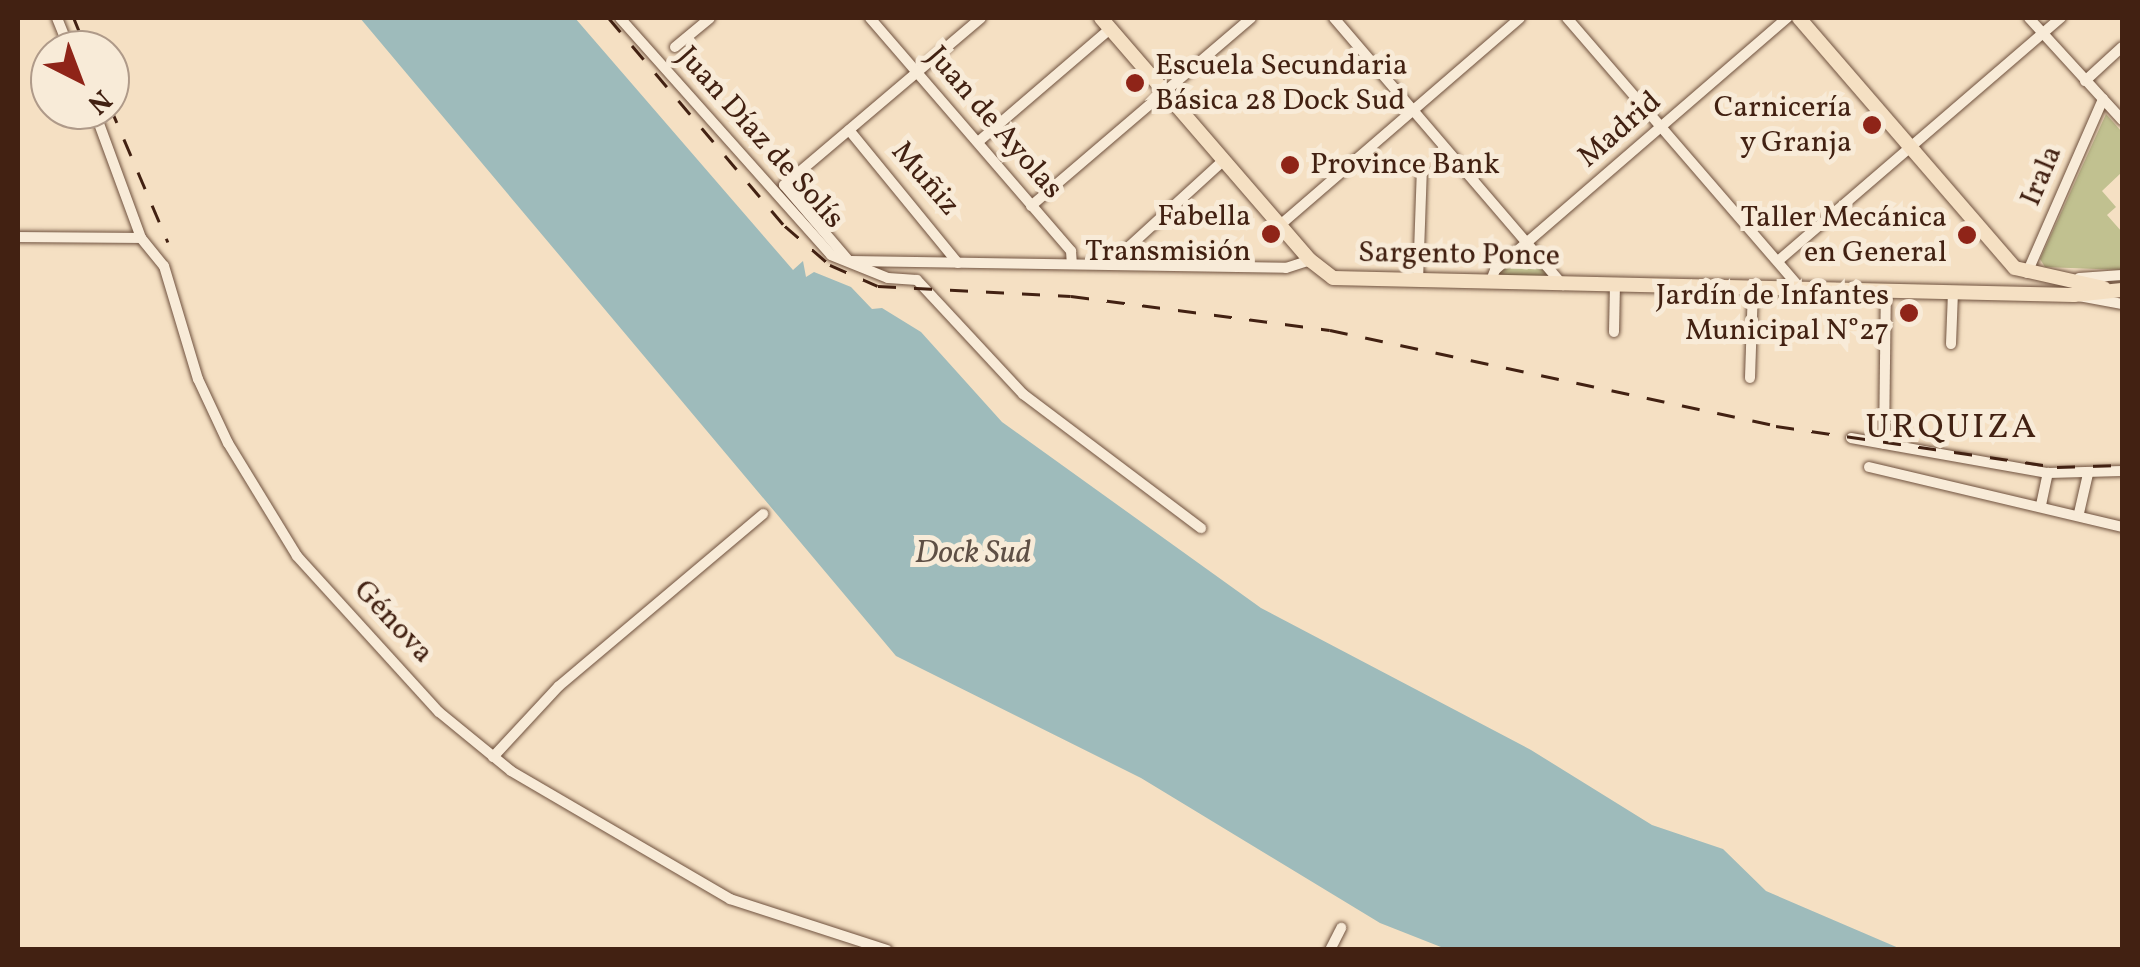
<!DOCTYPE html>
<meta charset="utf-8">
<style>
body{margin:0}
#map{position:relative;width:2140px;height:967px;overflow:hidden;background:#f5e0c3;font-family:Vollkorn,serif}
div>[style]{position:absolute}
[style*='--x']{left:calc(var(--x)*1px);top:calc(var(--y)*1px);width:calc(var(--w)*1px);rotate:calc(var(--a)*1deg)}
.green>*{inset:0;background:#c1c190}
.water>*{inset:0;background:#9ebbbb}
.roads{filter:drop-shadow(0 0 2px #6f513e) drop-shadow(0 0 2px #6f513e)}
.minor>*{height:10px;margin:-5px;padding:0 5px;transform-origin:5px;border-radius:5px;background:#f8ebd8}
.major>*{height:14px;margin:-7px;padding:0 7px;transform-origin:7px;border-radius:7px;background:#f5e0c3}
.rail>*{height:2.5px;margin-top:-1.25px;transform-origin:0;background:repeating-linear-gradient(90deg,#422112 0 18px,transparent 0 36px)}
.dots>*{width:28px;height:28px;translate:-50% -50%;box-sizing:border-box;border:5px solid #f8ebd8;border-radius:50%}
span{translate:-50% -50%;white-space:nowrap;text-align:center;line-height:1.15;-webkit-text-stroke:10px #f8ebd8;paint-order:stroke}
.poi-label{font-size:30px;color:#422112}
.left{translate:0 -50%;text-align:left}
.right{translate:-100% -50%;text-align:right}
.street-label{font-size:30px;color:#422112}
.water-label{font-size:32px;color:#5e4f45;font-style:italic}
.quarter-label{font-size:35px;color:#422112;letter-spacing:2.5px}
.frame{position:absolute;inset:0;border:20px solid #422112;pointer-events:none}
.north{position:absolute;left:30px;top:30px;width:100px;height:100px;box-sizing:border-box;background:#f8ebd8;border:2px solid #af9a89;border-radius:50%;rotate:138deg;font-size:28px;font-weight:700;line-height:40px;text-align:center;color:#422112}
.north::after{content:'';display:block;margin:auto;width:35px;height:45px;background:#8f2418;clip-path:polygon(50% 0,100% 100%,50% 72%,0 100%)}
</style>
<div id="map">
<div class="green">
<div style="clip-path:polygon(2106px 114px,2122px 132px,2122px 172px,2102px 191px,2116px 207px,2107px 215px,2122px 232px,2122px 270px,2045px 267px,2040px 259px)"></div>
<div style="clip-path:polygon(1529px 241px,1563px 285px,1492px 274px)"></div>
</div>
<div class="water">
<div style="clip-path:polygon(360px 18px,575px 18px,793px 270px,803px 261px,806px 277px,814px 272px,851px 287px,872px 309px,882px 308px,921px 332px,1002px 422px,1261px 608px,1531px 750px,1652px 825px,1723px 849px,1766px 891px,1901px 949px,1446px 949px,1380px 923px,1141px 778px,896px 656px)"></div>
</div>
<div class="roads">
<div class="minor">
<div style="--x:57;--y:18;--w:35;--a:68"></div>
<div style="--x:620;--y:18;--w:317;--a:48.3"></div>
<div style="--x:831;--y:255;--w:61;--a:22"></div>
<div style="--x:888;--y:278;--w:29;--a:4"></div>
<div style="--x:917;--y:280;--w:156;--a:47.1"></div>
<div style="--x:1023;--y:394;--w:223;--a:37"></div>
<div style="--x:870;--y:18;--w:308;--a:49.2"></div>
<div style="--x:1071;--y:251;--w:13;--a:86"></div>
<div style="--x:1334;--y:18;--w:352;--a:49.4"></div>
<div style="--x:1567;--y:18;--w:358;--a:49.2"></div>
<div style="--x:2029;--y:18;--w:138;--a:47.6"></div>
<div style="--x:675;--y:47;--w:45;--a:-39.6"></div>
<div style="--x:2085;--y:81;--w:50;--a:-42.6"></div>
<div style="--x:94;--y:110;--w:136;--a:69.8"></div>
<div style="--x:141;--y:238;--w:36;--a:51"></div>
<div style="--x:164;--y:266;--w:118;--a:73.3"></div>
<div style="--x:198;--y:379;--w:71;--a:64.9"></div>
<div style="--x:228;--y:443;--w:132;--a:58.6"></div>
<div style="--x:297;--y:556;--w:211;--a:47.7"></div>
<div style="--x:439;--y:712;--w:93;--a:39.3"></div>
<div style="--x:511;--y:771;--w:254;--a:30.3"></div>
<div style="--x:730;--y:899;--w:165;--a:18"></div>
<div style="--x:849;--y:130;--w:172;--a:50.7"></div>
<div style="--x:978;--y:142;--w:175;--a:-40.6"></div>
<div style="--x:1031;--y:206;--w:289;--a:-40.5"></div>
<div style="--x:1279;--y:226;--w:318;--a:-40.8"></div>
<div style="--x:18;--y:237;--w:123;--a:0.5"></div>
<div style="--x:849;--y:261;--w:100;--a:-130.5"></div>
<div style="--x:784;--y:185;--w:258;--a:-40.3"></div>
<div style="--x:851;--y:261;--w:435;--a:0.9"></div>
<div style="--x:1286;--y:268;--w:25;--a:-18"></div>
<div style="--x:1778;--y:261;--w:373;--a:-40.7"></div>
<div style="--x:1109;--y:265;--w:156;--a:-42.4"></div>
<div style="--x:2027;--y:273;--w:190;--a:-66.4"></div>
<div style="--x:2079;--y:278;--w:43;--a:-4"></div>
<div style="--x:1418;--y:281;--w:114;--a:-88"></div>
<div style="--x:1490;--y:283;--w:14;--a:-69"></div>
<div style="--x:1495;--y:270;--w:386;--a:-40.8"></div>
<div style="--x:2079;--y:296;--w:44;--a:10.5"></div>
<div style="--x:1614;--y:332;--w:47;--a:-88.8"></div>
<div style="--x:1951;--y:344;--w:51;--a:-87.8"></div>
<div style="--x:1750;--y:378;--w:90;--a:-88.1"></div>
<div style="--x:1851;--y:438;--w:200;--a:10.1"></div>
<div style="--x:2048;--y:473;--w:74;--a:-1.5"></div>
<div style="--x:1884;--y:444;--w:153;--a:-89.3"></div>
<div style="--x:1869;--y:467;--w:260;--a:13.3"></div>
<div style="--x:2041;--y:505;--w:33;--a:-78"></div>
<div style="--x:2079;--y:513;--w:39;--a:-77"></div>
<div style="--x:493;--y:757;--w:97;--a:-47.1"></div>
<div style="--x:559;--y:686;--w:267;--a:-40.1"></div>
<div style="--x:1330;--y:950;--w:25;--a:-63"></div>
</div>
<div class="major">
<div style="--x:1101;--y:18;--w:320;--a:49.2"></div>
<div style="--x:1310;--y:260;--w:29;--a:38"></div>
<div style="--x:1333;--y:278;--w:741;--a:1.31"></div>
<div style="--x:2074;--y:295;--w:48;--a:-5.9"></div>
<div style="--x:1799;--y:18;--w:330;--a:49.2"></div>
<div style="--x:2015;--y:268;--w:91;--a:12.7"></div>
</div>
</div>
<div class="rail">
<div style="--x:74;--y:18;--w:35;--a:68"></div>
<div style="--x:609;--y:18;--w:272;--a:49.8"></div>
<div style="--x:785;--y:226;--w:60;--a:40.9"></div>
<div style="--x:830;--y:265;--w:52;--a:23.6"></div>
<div style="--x:878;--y:286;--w:193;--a:3"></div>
<div style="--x:1071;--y:296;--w:261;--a:7.5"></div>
<div style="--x:1330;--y:330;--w:456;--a:12.1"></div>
<div style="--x:1776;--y:426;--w:284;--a:8.3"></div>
<div style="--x:2057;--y:467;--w:65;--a:-1.8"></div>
<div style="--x:110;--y:106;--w:148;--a:66.9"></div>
</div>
<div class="dots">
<div style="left:1135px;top:83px;background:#8f2418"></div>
<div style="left:1872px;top:125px;background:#8f2418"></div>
<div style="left:1290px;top:165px;background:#8f2418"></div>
<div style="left:1271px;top:234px;background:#8f2418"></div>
<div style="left:1967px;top:235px;background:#8f2418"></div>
<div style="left:1909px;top:313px;background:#8f2418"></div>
</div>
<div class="poi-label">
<span class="left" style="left:1155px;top:83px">Escuela Secundaria<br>Básica 28 Dock Sud</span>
<span class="right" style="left:1852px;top:125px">Carnicería<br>y Granja</span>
<span class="left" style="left:1310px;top:165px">Province Bank</span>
<span class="right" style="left:1251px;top:234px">Fabella<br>Transmisión</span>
<span class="right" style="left:1947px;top:235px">Taller Mecánica<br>en General</span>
<span class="right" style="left:1889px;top:313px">Jardín de Infantes<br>Municipal N°27</span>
</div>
<div class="street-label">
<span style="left:994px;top:123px;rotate:49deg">Juan de Ayolas</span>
<span style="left:1620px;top:130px;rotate:-41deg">Madrid</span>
<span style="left:760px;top:138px;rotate:48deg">Juan Díaz de Solís</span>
<span style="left:2042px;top:176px;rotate:-67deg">Irala</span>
<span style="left:925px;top:179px;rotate:49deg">Muñiz</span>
<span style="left:1459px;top:255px;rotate:1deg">Sargento Ponce</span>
<span style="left:393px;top:622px;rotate:47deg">Génova</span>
</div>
<div class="water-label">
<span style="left:973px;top:554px">Dock Sud</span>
</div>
<div class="quarter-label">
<span style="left:1952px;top:428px">URQUIZA</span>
</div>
<div class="frame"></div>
<div class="north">N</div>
</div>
